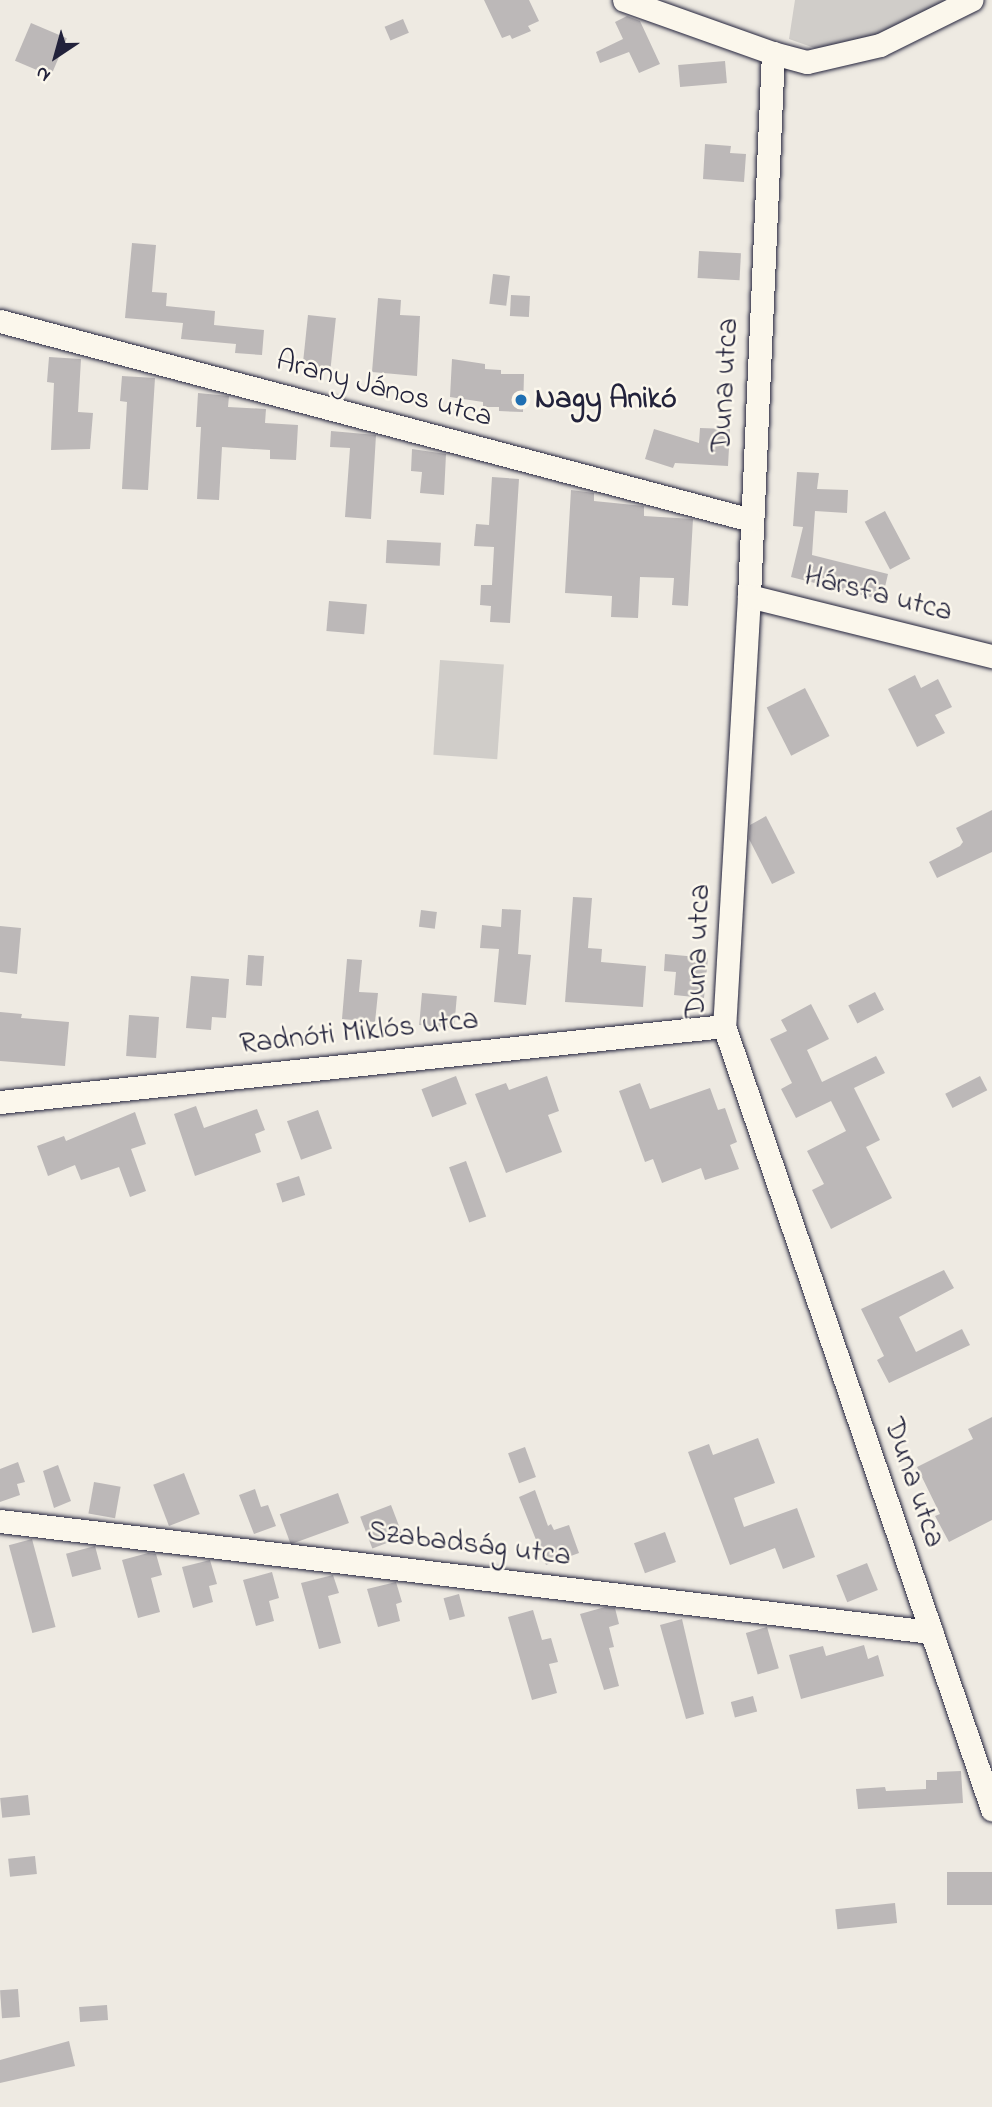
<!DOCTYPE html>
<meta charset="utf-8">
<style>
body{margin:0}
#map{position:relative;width:992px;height:2107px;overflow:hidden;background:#eeeae2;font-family:"Indie Flower",sans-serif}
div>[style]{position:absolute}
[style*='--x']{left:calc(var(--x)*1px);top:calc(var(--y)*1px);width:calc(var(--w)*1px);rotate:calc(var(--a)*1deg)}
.green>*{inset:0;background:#d0cdc9;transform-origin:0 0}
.building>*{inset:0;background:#bcb8b8;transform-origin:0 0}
.roads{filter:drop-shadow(0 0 2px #22223b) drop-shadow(0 0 2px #22223b)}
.minor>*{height:23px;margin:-11.5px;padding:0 11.5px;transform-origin:11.5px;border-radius:11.5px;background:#fbf7ec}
.dots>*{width:19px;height:19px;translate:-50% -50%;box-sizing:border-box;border:4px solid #fbf7ec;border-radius:50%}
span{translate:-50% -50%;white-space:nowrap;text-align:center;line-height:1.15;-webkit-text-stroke:5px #fbf7ec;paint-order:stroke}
.street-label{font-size:30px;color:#22223b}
.poi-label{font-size:30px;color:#22223b;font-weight:700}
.left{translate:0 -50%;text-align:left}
.north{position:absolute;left:21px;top:21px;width:70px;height:70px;-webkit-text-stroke:5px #fbf7ec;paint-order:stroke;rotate:216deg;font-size:19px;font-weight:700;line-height:28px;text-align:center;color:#22223b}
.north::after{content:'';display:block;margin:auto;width:24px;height:32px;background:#22223b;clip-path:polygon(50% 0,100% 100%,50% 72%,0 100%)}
</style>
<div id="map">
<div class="green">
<div style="clip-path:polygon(795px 0,951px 0,873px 39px,820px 50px,789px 39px)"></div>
<div style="left:440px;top:660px;width:64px;height:95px;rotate:4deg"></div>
</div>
<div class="building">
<div style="clip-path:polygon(484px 0,529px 0,539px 21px,528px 26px,531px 31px,512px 39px,510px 35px,502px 38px)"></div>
<div style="clip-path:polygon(627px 16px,640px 21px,660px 64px,639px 73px,629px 52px,600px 63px,596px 52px,623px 39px,615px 22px)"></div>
<div style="left:403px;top:19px;width:15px;height:20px;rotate:67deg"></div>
<div style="left:31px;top:23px;width:39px;height:41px;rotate:23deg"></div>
<div style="left:725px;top:61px;width:22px;height:47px;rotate:85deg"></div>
<div style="clip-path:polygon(705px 144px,731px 146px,730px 153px,746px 154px,744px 182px,703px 179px)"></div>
<div style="clip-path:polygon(132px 243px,156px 245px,152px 292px,167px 293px,166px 306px,215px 311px,214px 325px,264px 330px,262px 355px,235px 353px,236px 344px,181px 339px,183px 323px,125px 318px)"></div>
<div style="left:699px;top:251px;width:42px;height:27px;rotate:3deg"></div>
<div style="left:493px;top:274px;width:17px;height:30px;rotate:7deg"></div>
<div style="left:511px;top:295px;width:19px;height:21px;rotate:3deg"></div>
<div style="clip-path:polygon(378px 298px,401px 300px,400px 315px,420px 316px,417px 376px,372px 372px)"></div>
<div style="left:308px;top:315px;width:28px;height:52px;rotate:6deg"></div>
<div style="clip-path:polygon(49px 357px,81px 359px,78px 412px,93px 413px,90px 449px,51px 450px,54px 383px,47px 382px)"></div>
<div style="clip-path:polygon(452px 359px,485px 364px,485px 369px,501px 370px,501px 374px,524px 374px,523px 412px,499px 411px,499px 407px,483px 407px,483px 402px,450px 397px)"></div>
<div style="clip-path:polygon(122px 376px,155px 378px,148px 490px,122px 489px,127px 402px,120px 401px)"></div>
<div style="clip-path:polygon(198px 393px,229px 396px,228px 407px,266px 409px,265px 423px,298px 425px,296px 460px,270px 459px,270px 450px,222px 447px,219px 500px,197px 499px,201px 427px,196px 427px)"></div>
<div style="clip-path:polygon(700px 428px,730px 429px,728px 466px,675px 463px,673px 468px,645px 459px,654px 429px,699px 443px)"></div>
<div style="clip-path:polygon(331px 431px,376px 435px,371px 519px,345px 517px,350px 448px,330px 447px)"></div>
<div style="clip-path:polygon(412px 449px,446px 454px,444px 495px,420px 493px,422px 472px,411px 471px)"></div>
<div style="clip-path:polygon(797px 472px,819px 473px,817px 489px,848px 490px,847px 513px,815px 511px,812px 555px,888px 574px,882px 600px,791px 577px,803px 527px,793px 526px)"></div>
<div style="clip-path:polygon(492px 477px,519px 479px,510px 623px,490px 622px,491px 606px,480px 605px,481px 585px,492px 585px,494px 547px,474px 546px,476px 524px,489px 525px)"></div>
<div style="clip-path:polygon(571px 490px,594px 493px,594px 501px,644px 506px,644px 516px,693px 519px,688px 606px,672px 605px,674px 578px,640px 577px,638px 618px,611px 617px,612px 596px,565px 593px)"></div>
<div style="left:885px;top:511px;width:54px;height:23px;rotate:62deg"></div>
<div style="left:387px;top:540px;width:54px;height:23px;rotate:3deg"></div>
<div style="left:329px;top:601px;width:38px;height:30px;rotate:5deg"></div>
<div style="clip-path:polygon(915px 675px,921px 688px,938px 679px,952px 707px,935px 715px,945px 733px,917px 747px,888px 689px)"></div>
<div style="left:805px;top:688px;width:54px;height:43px;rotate:63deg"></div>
<div style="clip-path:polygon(992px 810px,992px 852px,937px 878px,929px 862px,960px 846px,963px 842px,956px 828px)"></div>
<div style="clip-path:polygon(766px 816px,795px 873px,772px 884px,749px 839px,750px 825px)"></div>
<div style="clip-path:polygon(573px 897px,592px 898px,588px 948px,602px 949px,601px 962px,646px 966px,643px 1007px,565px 1002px)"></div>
<div style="clip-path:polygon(502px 909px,521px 910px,518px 954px,531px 955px,526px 1005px,494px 1002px,499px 949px,480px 948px,482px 925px,501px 927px)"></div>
<div style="left:421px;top:910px;width:16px;height:17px;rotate:7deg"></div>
<div style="clip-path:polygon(0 926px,21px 928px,17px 974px,0 972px)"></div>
<div style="clip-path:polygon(665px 954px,708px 958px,704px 998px,674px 995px,676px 972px,664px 971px)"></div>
<div style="left:248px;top:955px;width:16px;height:30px;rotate:4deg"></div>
<div style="clip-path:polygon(347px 959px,362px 960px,359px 992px,378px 993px,375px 1022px,342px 1019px)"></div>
<div style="clip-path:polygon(191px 976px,229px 979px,226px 1018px,212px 1017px,211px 1030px,186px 1028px)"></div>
<div style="left:875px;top:992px;width:20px;height:30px;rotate:63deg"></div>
<div style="left:422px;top:993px;width:35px;height:32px;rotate:5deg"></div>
<div style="clip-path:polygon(811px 1004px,829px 1039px,807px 1050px,822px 1082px,876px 1056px,885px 1073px,854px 1088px,880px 1140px,866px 1147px,892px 1198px,831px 1229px,812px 1190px,824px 1184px,807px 1151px,846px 1131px,831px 1101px,796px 1118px,781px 1089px,792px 1083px,770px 1039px,787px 1031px,781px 1020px)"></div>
<div style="clip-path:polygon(0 1012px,22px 1014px,21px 1018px,69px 1022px,65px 1066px,0 1061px)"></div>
<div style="left:129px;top:1015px;width:30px;height:41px;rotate:4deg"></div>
<div style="left:456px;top:1076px;width:30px;height:37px;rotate:69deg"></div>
<div style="clip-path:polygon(547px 1076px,559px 1111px,548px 1115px,562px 1152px,506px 1173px,475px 1094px,506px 1083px,509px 1090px)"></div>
<div style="left:980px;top:1076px;width:16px;height:39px;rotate:63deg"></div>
<div style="clip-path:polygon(640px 1083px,650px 1109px,710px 1088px,718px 1110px,725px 1108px,737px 1142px,730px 1145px,739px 1169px,705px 1180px,701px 1168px,662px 1183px,653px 1159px,645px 1162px,619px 1091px)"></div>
<div style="clip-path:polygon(196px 1106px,204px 1128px,257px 1109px,265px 1130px,255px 1134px,261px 1152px,195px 1176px,174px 1114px)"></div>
<div style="left:318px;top:1110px;width:41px;height:33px;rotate:70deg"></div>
<div style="clip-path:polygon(135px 1112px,146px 1144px,131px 1149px,146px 1191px,130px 1197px,119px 1167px,81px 1180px,75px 1165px,48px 1176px,37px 1146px,64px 1136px,66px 1141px)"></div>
<div style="left:466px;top:1161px;width:59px;height:18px;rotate:70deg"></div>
<div style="left:299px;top:1176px;width:20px;height:24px;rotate:72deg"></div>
<div style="clip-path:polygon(944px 1270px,954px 1288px,899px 1317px,916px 1352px,962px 1329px,970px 1345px,889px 1383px,877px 1360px,884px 1356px,861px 1309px)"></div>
<div style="clip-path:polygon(992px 1417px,992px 1520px,949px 1542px,935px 1516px,940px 1514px,917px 1467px,973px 1439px,968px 1429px)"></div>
<div style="clip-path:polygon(758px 1438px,775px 1483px,734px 1498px,744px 1527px,797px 1508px,815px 1557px,783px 1569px,775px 1548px,730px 1565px,688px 1452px,709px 1444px,713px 1455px)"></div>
<div style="left:525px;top:1447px;width:32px;height:18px;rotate:70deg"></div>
<div style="clip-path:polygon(18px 1462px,25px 1482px,17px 1484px,20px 1495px,0 1502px,0 1469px)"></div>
<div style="clip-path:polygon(58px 1465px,71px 1501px,54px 1508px,43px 1471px)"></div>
<div style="left:184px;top:1473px;width:44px;height:33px;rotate:69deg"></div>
<div style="left:94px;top:1482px;width:27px;height:32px;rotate:10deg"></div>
<div style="clip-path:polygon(255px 1489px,261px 1507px,268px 1505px,276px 1526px,254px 1534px,239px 1495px)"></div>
<div style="clip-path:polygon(535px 1490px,548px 1526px,551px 1524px,554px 1530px,569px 1525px,579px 1553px,546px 1565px,519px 1497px)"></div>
<div style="left:338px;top:1493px;width:32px;height:62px;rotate:70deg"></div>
<div style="left:391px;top:1505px;width:34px;height:33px;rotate:69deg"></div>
<div style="left:665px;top:1532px;width:32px;height:33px;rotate:70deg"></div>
<div style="left:32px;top:1539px;width:91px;height:24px;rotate:75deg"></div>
<div style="left:95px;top:1546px;width:24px;height:30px;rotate:75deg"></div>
<div style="clip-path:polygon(148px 1553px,156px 1554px,162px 1575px,151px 1578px,160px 1612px,138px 1618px,122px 1560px)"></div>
<div style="clip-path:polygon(210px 1560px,217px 1584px,209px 1586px,213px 1602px,193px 1608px,182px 1567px)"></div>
<div style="left:867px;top:1563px;width:29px;height:33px;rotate:68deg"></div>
<div style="clip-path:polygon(272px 1572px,279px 1598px,269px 1601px,274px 1621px,256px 1626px,243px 1580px)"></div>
<div style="clip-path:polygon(333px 1575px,339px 1593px,328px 1596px,341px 1643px,319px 1649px,301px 1583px)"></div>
<div style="clip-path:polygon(396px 1582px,402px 1602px,396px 1604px,400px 1621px,378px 1627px,367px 1589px)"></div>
<div style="left:459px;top:1594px;width:23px;height:16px;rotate:75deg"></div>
<div style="clip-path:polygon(605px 1607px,615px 1608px,619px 1624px,609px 1627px,614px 1647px,609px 1648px,619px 1686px,604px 1690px,580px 1614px)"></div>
<div style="clip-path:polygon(533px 1610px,542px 1640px,551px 1638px,558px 1662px,549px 1664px,557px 1693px,532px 1700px,508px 1617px)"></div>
<div style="clip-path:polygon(682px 1619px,704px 1714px,686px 1719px,660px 1625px)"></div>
<div style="left:767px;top:1627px;width:43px;height:22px;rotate:74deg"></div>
<div style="clip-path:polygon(864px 1645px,868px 1659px,878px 1655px,884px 1676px,801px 1699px,789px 1655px,823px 1646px,826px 1656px)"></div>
<div style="left:753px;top:1696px;width:16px;height:23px;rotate:75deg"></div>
<div style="clip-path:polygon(961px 1771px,963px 1803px,858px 1809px,856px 1789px,885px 1787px,886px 1791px,926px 1789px,926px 1780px,937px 1780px,937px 1772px)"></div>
<div style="left:28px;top:1795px;width:20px;height:28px;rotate:84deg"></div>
<div style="left:35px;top:1856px;width:18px;height:27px;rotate:84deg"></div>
<div style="left:992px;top:1872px;width:33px;height:45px;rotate:90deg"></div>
<div style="left:895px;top:1903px;width:20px;height:60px;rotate:84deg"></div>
<div style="left:18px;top:1989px;width:28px;height:18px;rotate:86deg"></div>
<div style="left:107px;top:2005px;width:15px;height:28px;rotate:86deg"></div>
<div style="clip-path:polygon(69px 2041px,75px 2066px,0 2083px,0 2060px)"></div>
</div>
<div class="roads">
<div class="minor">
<div style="--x:624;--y:0;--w:158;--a:19.6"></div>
<div style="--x:773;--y:53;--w:35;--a:15"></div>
<div style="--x:807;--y:62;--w:75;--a:-13.1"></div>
<div style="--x:880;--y:45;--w:102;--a:-26.3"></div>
<div style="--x:773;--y:53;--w:544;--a:92.53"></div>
<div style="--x:749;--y:596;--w:431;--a:93.3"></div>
<div style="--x:724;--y:1026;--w:828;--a:71.11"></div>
<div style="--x:0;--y:321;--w:777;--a:14.84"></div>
<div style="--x:749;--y:596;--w:250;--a:13.9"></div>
<div style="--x:0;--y:1102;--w:728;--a:-5.99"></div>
<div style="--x:0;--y:1521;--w:938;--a:6.8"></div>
</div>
</div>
<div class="dots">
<div style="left:521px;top:400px;background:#1f6fb2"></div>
</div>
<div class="street-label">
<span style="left:726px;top:385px;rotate:-87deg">Duna utca</span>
<span style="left:384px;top:390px;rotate:15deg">Arany János utca</span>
<span style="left:878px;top:595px;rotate:14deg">Hársfa utca</span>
<span style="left:699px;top:951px;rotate:-88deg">Duna utca</span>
<span style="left:359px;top:1033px;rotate:-6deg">Radnóti Miklós utca</span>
<span style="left:913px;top:1483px;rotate:71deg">Duna utca</span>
<span style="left:469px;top:1545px;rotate:7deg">Szabadság utca</span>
</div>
<div class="poi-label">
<span class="left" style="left:535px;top:400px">Nagy Anikó</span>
</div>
<div class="north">N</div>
</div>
